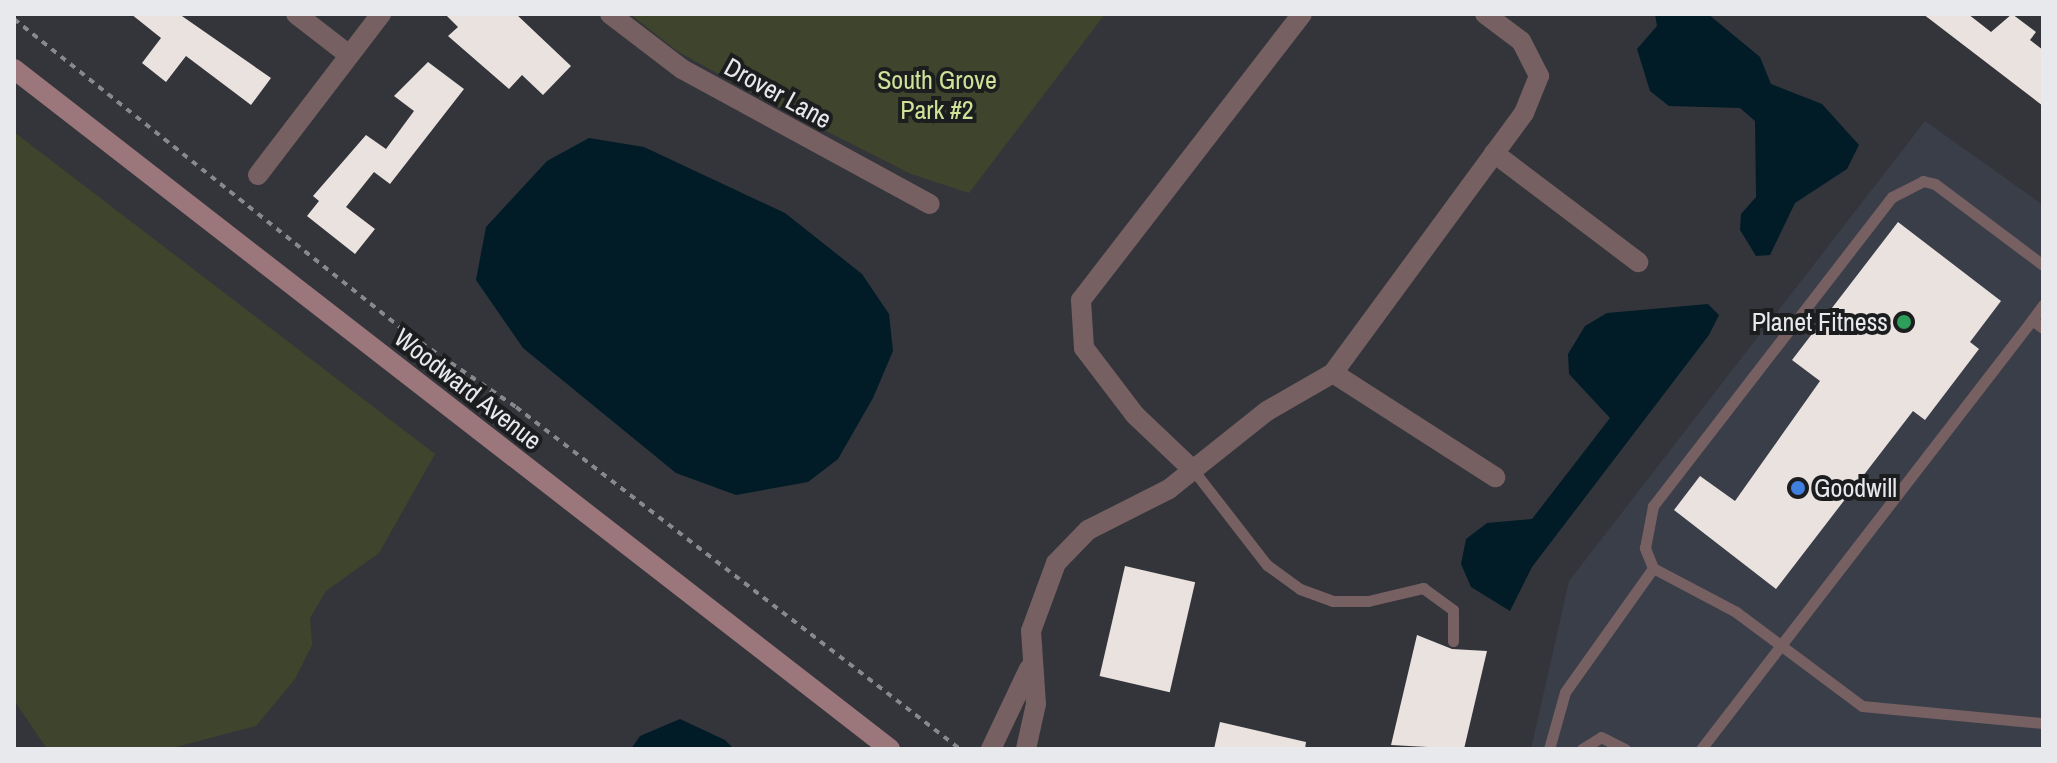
<!DOCTYPE html>
<style>
body{margin:0}
#map{position:relative;width:2057px;height:763px;overflow:hidden;background:#33353a;font-family:"Archivo Narrow",sans-serif}
div>[style]{position:absolute}
[style*='--x']{left:calc(var(--x)*1px);top:calc(var(--y)*1px);width:calc(var(--w)*1px);rotate:calc(var(--a)*1deg)}
.built>*{inset:0;background:#3a3e49}
.green>*{inset:0;background:#3f452c}
.water>*{inset:0;background:#011c27}
.building>*{inset:0;background:#eae2df;transform-origin:0 0}
.path>*{height:4px;margin-top:-2px;transform-origin:0;background:repeating-linear-gradient(90deg,#87898d 0 6px,transparent 0 12px)}
.lane>*{height:11px;margin:-5.5px;padding:0 5.5px;transform-origin:5.5px;border-radius:5.5px;background:#776062}
.street>*{height:20px;margin:-10px;padding:0 10px;transform-origin:10px;border-radius:10px;background:#776062}
.secondary>*{height:20px;margin:-10px;padding:0 10px;transform-origin:10px;border-radius:10px;background:#9b777b}
.dots>*{width:22px;height:22px;translate:-50% -50%;box-sizing:border-box;border:4px solid #1c1d1f;border-radius:50%}
span{translate:-50% -50%;white-space:nowrap;text-align:center;line-height:1.15;-webkit-text-stroke:8px #1c1d1f;paint-order:stroke}
.park-label{font-size:26px;color:#d0e198}
.street-label{font-size:26px;color:#e7e9ec}
.poi-label{font-size:26px;color:#e7e9ec}
.right{translate:-100% -50%;text-align:right}
.left{translate:0 -50%;text-align:left}
.frame{position:absolute;inset:0;border:16px solid #e7e9ec;pointer-events:none}
</style>
<div id="map">
<div class="built">
<div style="clip-path:polygon(1925px 121px,2043px 205px,2043px 749px,1531px 749px,1569px 581px)"></div>
</div>
<div class="green">
<div style="clip-path:polygon(630px 14px,1105px 14px,969px 193px,911px 174px,769px 102px,677px 51px)"></div>
<div style="clip-path:polygon(14px 132px,435px 454px,379px 553px,326px 591px,310px 618px,312px 645px,295px 679px,256px 726px,168px 749px,47px 749px,14px 700px)"></div>
</div>
<div class="water">
<div style="clip-path:polygon(1655px 14px,1708px 14px,1760px 57px,1771px 84px,1822px 104px,1859px 145px,1847px 169px,1795px 203px,1770px 255px,1756px 256px,1740px 230px,1741px 214px,1756px 197px,1755px 121px,1740px 108px,1669px 106px,1650px 91px,1637px 49px,1657px 26px)"></div>
<div style="clip-path:polygon(589px 138px,644px 147px,785px 213px,862px 274px,889px 314px,893px 351px,873px 398px,838px 459px,808px 482px,736px 495px,676px 473px,523px 348px,476px 280px,486px 227px,547px 161px)"></div>
<div style="clip-path:polygon(1708px 304px,1719px 315px,1709px 335px,1532px 567px,1510px 611px,1471px 587px,1461px 564px,1466px 539px,1487px 523px,1532px 519px,1610px 418px,1569px 374px,1568px 354px,1585px 326px,1607px 313px)"></div>
<div style="clip-path:polygon(680px 719px,725px 740px,734px 749px,631px 749px,640px 736px)"></div>
</div>
<div class="building">
<div style="clip-path:polygon(131px 14px,179px 14px,271px 78px,251px 105px,186px 56px,166px 82px,142px 63px,161px 38px)"></div>
<div style="clip-path:polygon(445px 14px,516px 14px,571px 66px,543px 95px,522px 75px,509px 89px,448px 36px,458px 27px)"></div>
<div style="clip-path:polygon(1923px 14px,1968px 14px,1991px 32px,2012px 14px,2036px 32px,2030px 40px,2043px 50px,2043px 106px)"></div>
<div style="clip-path:polygon(428px 62px,464px 89px,390px 184px,374px 172px,346px 207px,375px 229px,355px 254px,307px 216px,319px 201px,313px 196px,366px 135px,386px 149px,414px 111px,394px 96px)"></div>
<div style="clip-path:polygon(1898px 222px,2001px 301px,1970px 342px,1979px 349px,1925px 420px,1913px 411px,1776px 589px,1674px 510px,1700px 476px,1735px 501px,1820px 381px,1792px 360px)"></div>
<div style="left:1125px;top:566px;width:72px;height:113px;rotate:13deg"></div>
<div style="clip-path:polygon(1417px 635px,1452px 649px,1487px 651px,1464px 749px,1391px 745px)"></div>
<div style="clip-path:polygon(1220px 722px,1306px 742px,1305px 749px,1214px 749px)"></div>
</div>
<div class="path">
<div style="--x:14;--y:19;--w:508;--a:38.61"></div>
<div style="--x:411;--y:336;--w:127;--a:34.1"></div>
<div style="--x:516;--y:407;--w:560;--a:37.61"></div>
</div>
<div class="lane">
<div style="--x:2032;--y:320;--w:19;--a:-54"></div>
<div style="--x:1194;--y:471;--w:119;--a:52.2"></div>
<div style="--x:1267;--y:565;--w:41;--a:36"></div>
<div style="--x:1300;--y:589;--w:35;--a:20"></div>
<div style="--x:1333;--y:601;--w:35;--a:0"></div>
<div style="--x:1368;--y:601;--w:57;--a:-13.3"></div>
<div style="--x:1423;--y:588;--w:37;--a:36"></div>
<div style="--x:1453;--y:610;--w:31;--a:90"></div>
<div style="--x:1653;--y:568;--w:22;--a:-112"></div>
<div style="--x:1645;--y:548;--w:43;--a:-79.2"></div>
<div style="--x:1653;--y:506;--w:391;--a:-52.3"></div>
<div style="--x:1892;--y:197;--w:35;--a:-27"></div>
<div style="--x:1923;--y:181;--w:12;--a:14"></div>
<div style="--x:1935;--y:184;--w:135;--a:36.9"></div>
<div style="--x:1549;--y:749;--w:59;--a:-74.3"></div>
<div style="--x:1565;--y:692;--w:152;--a:-54.6"></div>
<div style="--x:1653;--y:568;--w:94;--a:27.9"></div>
<div style="--x:1736;--y:612;--w:157;--a:36.7"></div>
<div style="--x:1862;--y:706;--w:182;--a:5.4"></div>
<div style="--x:1582;--y:749;--w:22;--a:-32"></div>
<div style="--x:1601;--y:737;--w:27;--a:27"></div>
<div style="--x:1701;--y:749;--w:542;--a:-52.35"></div>
<div style="--x:2032;--y:320;--w:14;--a:36"></div>
</div>
<div class="street">
<div style="--x:296;--y:14;--w:67;--a:37.7"></div>
<div style="--x:610;--y:14;--w:91;--a:37.4"></div>
<div style="--x:682;--y:69;--w:282;--a:28.6"></div>
<div style="--x:1494;--y:153;--w:181;--a:37.1"></div>
<div style="--x:258;--y:175;--w:203;--a:-52.6"></div>
<div style="--x:1333;--y:373;--w:193;--a:32.7"></div>
<div style="--x:1194;--y:471;--w:81;--a:-136.5"></div>
<div style="--x:1135;--y:415;--w:84;--a:-127.3"></div>
<div style="--x:1084;--y:348;--w:48;--a:-93.6"></div>
<div style="--x:1081;--y:300;--w:361;--a:-52.3"></div>
<div style="--x:991;--y:749;--w:89;--a:-64.6"></div>
<div style="--x:1026;--y:749;--w:46;--a:-77.5"></div>
<div style="--x:1036;--y:704;--w:73;--a:-93.9"></div>
<div style="--x:1031;--y:631;--w:72;--a:-69.8"></div>
<div style="--x:1056;--y:563;--w:46;--a:-45.9"></div>
<div style="--x:1088;--y:530;--w:91;--a:-26.8"></div>
<div style="--x:1169;--y:489;--w:125;--a:-38.5"></div>
<div style="--x:1267;--y:411;--w:76;--a:-29.9"></div>
<div style="--x:1333;--y:373;--w:323;--a:-53.7"></div>
<div style="--x:1524;--y:113;--w:40;--a:-68"></div>
<div style="--x:1539;--y:76;--w:39;--a:-117"></div>
<div style="--x:1521;--y:41;--w:45;--a:-143.1"></div>
</div>
<div class="secondary">
<div style="--x:14;--y:69;--w:1109;--a:37.82"></div>
</div>
<div class="dots">
<div style="left:1904px;top:322px;background:#2e9e5b"></div>
<div style="left:1798px;top:488px;background:#3f7fe0"></div>
</div>
<div class="park-label">
<span style="left:937px;top:95px">South Grove<br>Park #2</span>
</div>
<div class="street-label">
<span style="left:778px;top:93px;rotate:29deg">Drover Lane</span>
<span style="left:468px;top:389px;rotate:38deg">Woodward Avenue</span>
</div>
<div class="poi-label">
<span class="right" style="left:1888px;top:322px">Planet Fitness</span>
<span class="left" style="left:1814px;top:488px">Goodwill</span>
</div>
<div class="frame"></div>
</div>
